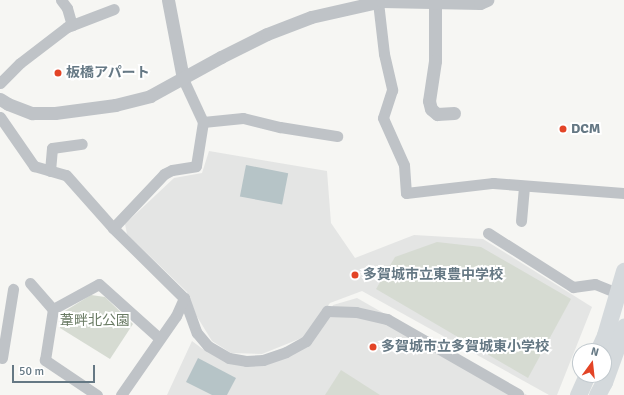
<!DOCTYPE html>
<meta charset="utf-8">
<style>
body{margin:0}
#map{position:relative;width:624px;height:395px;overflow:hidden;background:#f6f6f3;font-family:Signika,"Noto Sans JP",sans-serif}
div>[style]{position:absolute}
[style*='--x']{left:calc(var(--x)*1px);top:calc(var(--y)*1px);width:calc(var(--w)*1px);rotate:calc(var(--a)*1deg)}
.built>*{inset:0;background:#e4e5e4}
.green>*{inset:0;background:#d6dbd2}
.water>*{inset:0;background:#b6c4c7;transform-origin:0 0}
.minor>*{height:11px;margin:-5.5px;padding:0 5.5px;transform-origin:5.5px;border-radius:5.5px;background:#bfc3c7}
.tertiary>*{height:13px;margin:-6.5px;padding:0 6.5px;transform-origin:6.5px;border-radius:6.5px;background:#bfc3c7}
.primary>*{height:17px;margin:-8.5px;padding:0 8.5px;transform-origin:8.5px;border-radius:8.5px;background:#d4d9dc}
.dots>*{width:11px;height:11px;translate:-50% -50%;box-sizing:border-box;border:2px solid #fff;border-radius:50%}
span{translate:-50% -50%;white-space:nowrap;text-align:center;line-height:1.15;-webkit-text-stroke:4px #fff;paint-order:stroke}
.poi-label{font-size:14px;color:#657884;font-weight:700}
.left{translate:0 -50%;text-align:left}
.park-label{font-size:14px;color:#6a7b64}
.north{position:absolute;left:572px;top:343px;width:40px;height:40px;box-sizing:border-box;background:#fff;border:1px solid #c1c9ce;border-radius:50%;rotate:15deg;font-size:11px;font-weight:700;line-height:16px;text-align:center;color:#657884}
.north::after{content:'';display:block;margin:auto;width:14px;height:18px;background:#e34426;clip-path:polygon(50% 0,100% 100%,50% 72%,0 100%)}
.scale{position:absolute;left:12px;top:365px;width:83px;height:18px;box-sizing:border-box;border:2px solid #657884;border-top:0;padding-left:5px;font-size:12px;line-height:14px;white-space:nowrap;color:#657884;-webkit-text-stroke:3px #fff;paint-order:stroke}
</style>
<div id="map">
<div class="built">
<div style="clip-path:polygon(209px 151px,327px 171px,331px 223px,355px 258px,414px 235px,483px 239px,592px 307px,557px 395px,549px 395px,362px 291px,330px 303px,304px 337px,262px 354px,231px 353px,212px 341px,196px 315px,187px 292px,127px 234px,125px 224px,174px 178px,202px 173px)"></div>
<div style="clip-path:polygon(357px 298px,527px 395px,167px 395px,192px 341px,204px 350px,227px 362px,282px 357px,328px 316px,333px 305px)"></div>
</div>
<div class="green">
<div style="clip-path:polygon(437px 242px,481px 247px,571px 299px,528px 378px,376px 289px,395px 257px)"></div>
<div style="clip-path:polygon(91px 295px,105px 297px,133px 324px,110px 359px,60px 328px,60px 314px)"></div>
<div style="clip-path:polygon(341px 370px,380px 395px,325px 395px)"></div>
</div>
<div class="water">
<div style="left:246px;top:165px;width:43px;height:32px;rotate:11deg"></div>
<div style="clip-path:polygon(198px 358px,236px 378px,227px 395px,212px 395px,186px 382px)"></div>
</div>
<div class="minor">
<div style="--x:61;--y:0;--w:10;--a:53"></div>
<div style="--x:67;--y:8;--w:18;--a:74"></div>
<div style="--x:378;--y:2;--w:52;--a:83.4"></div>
<div style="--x:384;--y:54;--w:37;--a:77"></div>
<div style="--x:392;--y:90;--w:29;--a:108"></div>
<div style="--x:383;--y:118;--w:51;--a:65.9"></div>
<div style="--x:404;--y:165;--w:28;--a:86"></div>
<div style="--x:406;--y:193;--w:88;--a:-6.6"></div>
<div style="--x:493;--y:183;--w:131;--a:4.4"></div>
<div style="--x:0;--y:83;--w:28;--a:-45"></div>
<div style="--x:20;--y:63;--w:59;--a:-37.5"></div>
<div style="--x:67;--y:27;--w:50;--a:-21"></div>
<div style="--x:0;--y:117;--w:60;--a:55.2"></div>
<div style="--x:34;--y:166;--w:33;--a:16"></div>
<div style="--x:66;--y:175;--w:71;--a:48.4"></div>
<div style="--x:113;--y:228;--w:100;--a:44.6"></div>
<div style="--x:184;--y:298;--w:37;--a:70"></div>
<div style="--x:197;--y:333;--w:17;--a:50"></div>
<div style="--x:208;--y:346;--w:24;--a:30"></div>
<div style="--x:229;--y:358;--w:17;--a:10"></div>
<div style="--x:246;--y:361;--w:17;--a:-3"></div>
<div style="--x:263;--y:360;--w:24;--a:-19"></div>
<div style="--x:286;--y:352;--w:23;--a:-29"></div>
<div style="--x:306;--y:341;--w:37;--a:-55"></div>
<div style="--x:327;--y:311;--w:29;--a:2"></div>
<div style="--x:356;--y:312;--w:32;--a:13"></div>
<div style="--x:387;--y:319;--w:151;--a:29.8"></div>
<div style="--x:203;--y:122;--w:40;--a:-5.7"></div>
<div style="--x:243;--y:118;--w:38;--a:14"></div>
<div style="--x:280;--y:127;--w:58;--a:9"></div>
<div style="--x:50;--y:171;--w:23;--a:-85"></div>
<div style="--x:52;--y:148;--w:30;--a:-8"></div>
<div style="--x:521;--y:221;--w:35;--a:-85"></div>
<div style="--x:113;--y:228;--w:74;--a:-46.6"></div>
<div style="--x:164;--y:174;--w:9;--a:-27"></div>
<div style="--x:172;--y:170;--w:24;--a:-9"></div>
<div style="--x:196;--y:166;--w:45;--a:-81"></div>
<div style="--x:203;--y:122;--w:47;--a:-114.9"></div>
<div style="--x:488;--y:233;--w:101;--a:32.4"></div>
<div style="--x:573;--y:287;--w:22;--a:-8"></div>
<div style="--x:595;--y:284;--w:24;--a:22"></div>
<div style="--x:30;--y:283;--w:35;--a:49"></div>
<div style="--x:2;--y:358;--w:70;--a:-80.9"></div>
<div style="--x:97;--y:395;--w:63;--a:-146.1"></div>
<div style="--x:45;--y:360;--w:52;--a:-81.1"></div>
<div style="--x:53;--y:309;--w:52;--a:-28.5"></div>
<div style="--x:99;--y:284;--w:81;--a:42"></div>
<div style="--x:121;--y:395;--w:96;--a:-55.2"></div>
<div style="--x:176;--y:316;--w:20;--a:-66"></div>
</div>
<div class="tertiary">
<div style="--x:168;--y:0;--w:80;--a:79.2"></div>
<div style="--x:435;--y:1;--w:60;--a:90"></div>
<div style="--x:435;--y:61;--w:40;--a:98.5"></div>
<div style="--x:429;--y:101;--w:8;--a:76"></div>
<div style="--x:431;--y:109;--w:8;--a:40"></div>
<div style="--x:437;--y:114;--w:17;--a:-3"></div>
<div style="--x:0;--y:99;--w:9;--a:32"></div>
<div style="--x:8;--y:104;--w:26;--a:21"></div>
<div style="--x:32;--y:113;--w:23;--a:0"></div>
<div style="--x:55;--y:113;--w:61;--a:-7.6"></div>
<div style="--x:115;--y:105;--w:36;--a:-14"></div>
<div style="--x:150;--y:96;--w:81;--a:-28.8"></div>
<div style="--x:221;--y:57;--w:51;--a:-26.6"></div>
<div style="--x:267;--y:34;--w:47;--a:-21.1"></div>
<div style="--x:311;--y:17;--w:73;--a:-12.7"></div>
<div style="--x:382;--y:1;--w:98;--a:1.2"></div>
<div style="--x:480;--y:3;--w:8;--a:-23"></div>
</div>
<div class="primary">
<div style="--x:598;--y:351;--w:17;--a:-66"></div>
<div style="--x:605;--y:335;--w:67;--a:-73.5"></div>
<div style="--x:578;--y:395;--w:22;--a:-66"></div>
<div style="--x:597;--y:395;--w:15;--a:-62"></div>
<div style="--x:604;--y:382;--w:59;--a:-70"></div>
</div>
<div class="dots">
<div style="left:58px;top:73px;background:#e34426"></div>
<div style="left:563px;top:129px;background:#e34426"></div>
<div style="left:355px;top:275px;background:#e34426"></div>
<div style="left:373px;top:347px;background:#e34426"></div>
</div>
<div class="poi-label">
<span class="left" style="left:66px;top:73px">板橋アパート</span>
<span class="left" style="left:571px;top:129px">DCM</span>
<span class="left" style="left:363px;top:275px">多賀城市立東豊中学校</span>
<span class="left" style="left:381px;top:347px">多賀城市立多賀城東小学校</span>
</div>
<div class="park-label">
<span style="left:95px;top:321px">葦畔北公園</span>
</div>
<div class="north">N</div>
<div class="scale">50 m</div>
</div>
